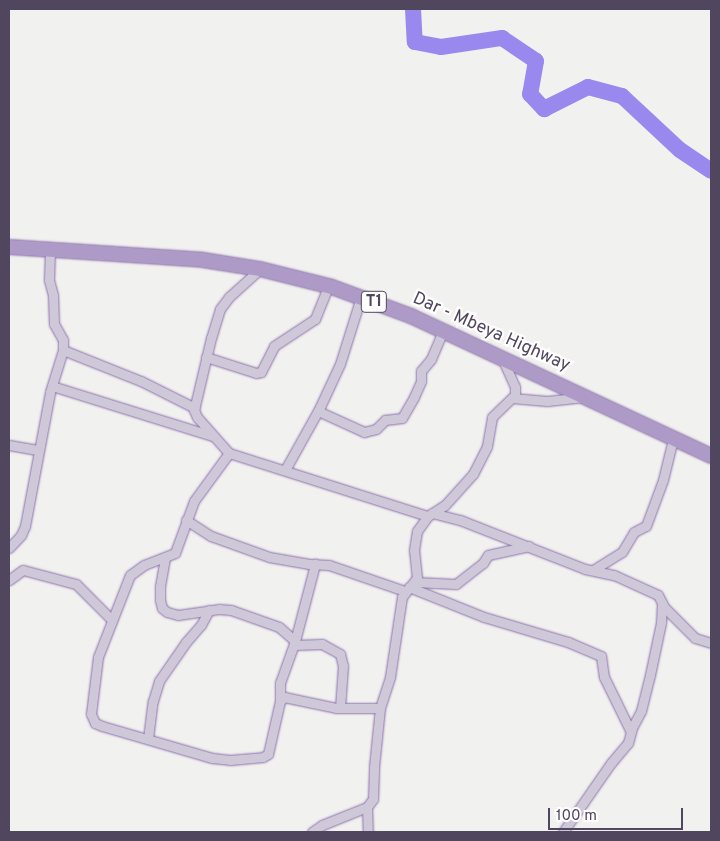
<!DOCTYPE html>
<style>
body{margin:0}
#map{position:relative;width:720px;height:841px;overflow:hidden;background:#f1f1ef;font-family:Overpass,sans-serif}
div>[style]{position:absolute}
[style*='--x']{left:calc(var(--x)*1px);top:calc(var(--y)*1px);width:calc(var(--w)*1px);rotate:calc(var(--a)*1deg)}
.river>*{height:16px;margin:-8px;padding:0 8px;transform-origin:8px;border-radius:8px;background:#98e}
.roads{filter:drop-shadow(0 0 1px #8c70ab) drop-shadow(0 0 1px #8c70ab)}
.minor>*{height:9px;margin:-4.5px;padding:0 4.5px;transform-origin:4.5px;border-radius:4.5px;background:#cfc8d9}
.trunk>*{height:14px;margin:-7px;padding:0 7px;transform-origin:7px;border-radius:7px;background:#ae9ac6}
span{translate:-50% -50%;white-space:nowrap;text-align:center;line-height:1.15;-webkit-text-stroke:4.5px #fff;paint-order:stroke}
.shield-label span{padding:1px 4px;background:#fff;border:1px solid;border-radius:4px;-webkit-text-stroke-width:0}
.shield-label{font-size:16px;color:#50465d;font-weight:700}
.street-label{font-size:18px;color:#50465d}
.frame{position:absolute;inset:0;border:10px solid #50465d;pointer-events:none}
.scale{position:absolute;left:548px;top:808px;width:135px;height:22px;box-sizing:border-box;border:2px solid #50465d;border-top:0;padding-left:6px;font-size:15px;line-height:18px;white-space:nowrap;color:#50465d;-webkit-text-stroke:4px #fff;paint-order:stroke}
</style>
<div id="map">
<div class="river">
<div style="--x:413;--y:9;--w:33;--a:87"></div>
<div style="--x:415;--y:42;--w:26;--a:11"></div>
<div style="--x:441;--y:47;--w:62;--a:-8.4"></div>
<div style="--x:502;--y:38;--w:41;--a:34.1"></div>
<div style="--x:536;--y:61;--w:34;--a:100"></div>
<div style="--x:530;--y:94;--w:21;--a:47"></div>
<div style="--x:544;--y:109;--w:49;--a:-26.6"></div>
<div style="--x:588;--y:87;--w:35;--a:15"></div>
<div style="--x:622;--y:96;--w:79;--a:43"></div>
<div style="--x:680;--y:150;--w:37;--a:34"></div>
</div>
<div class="roads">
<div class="minor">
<div style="--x:260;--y:269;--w:42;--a:137.9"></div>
<div style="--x:229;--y:297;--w:15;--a:127"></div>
<div style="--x:220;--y:309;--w:30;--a:107"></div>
<div style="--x:211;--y:338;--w:74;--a:103.3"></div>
<div style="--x:194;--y:410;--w:8;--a:67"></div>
<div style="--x:197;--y:417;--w:48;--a:48.4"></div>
<div style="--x:229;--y:453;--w:59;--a:126.1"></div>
<div style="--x:194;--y:501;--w:55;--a:110.1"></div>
<div style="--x:175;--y:553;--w:33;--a:159"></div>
<div style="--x:144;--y:565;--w:17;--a:144"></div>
<div style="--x:130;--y:575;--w:88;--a:111.3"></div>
<div style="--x:98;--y:657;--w:57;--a:97"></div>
<div style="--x:91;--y:714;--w:10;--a:66"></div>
<div style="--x:95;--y:723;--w:8;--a:23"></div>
<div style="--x:102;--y:726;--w:115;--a:16.2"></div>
<div style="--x:212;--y:758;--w:18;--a:6"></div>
<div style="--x:230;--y:760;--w:33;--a:-5"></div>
<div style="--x:263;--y:757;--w:6;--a:-31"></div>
<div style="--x:268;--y:754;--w:54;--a:-77.2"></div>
<div style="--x:280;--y:701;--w:6;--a:-45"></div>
<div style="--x:284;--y:697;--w:53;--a:11.9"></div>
<div style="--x:336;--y:708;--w:44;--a:0"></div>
<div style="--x:63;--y:350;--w:84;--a:21.7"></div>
<div style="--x:141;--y:381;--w:60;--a:26.6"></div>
<div style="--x:206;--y:357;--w:52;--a:17.7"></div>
<div style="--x:256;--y:373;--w:5;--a:-11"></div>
<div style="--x:261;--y:372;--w:29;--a:-63"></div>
<div style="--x:274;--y:346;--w:49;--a:-33.4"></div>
<div style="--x:315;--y:319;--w:35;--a:-68"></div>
<div style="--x:52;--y:386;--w:169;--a:17.3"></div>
<div style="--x:512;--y:398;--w:35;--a:5"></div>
<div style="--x:547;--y:401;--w:37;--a:-6"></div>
<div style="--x:318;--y:411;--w:51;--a:24.5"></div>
<div style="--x:364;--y:432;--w:12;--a:-14"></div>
<div style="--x:376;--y:429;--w:13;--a:-45"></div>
<div style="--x:385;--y:420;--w:17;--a:-7"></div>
<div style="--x:402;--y:418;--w:24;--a:-60"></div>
<div style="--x:414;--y:397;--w:17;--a:-66"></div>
<div style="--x:421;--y:381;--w:10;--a:-90"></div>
<div style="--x:421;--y:371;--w:16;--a:-50"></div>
<div style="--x:431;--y:359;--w:30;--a:-67"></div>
<div style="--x:9;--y:445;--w:29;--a:10"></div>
<div style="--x:229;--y:453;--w:209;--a:17.6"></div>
<div style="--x:285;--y:470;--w:72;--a:-60.9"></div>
<div style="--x:320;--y:407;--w:47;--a:-65.1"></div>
<div style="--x:340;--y:364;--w:70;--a:-72.6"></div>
<div style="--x:432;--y:513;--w:29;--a:14"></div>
<div style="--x:460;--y:520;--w:134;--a:21.4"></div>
<div style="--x:585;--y:569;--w:30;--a:12"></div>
<div style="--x:614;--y:575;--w:48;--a:24.4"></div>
<div style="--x:658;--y:595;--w:13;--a:63"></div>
<div style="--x:664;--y:607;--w:44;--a:45"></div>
<div style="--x:695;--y:638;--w:17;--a:17"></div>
<div style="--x:186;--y:520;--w:30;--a:33"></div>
<div style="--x:211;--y:536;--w:62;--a:19.9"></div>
<div style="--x:269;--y:557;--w:41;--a:9.9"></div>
<div style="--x:309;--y:564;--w:20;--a:3"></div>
<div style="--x:329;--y:565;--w:80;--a:18.9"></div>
<div style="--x:9;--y:548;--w:18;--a:-47"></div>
<div style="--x:21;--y:535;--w:10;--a:-66"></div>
<div style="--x:25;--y:526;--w:136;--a:-79.4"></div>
<div style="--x:50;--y:392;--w:44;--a:-72.8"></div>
<div style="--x:63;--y:350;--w:10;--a:-90"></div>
<div style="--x:63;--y:340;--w:18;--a:-119"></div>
<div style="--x:54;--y:324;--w:29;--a:-92"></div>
<div style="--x:53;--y:295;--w:16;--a:-105"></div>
<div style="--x:49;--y:280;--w:31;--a:-88"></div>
<div style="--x:165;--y:558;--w:29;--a:100"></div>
<div style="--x:160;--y:587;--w:13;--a:90"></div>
<div style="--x:160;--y:600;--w:8;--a:76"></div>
<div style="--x:162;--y:608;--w:6;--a:39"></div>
<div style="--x:167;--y:612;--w:11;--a:15"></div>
<div style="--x:178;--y:615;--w:41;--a:-8.3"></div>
<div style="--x:219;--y:609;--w:12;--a:5"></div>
<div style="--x:231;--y:610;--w:51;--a:19.5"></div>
<div style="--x:279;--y:627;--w:21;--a:41"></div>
<div style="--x:593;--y:570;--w:34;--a:-32"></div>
<div style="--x:622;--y:552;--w:23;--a:-59"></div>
<div style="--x:634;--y:532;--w:13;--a:-27"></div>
<div style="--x:646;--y:526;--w:49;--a:-69.7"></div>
<div style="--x:663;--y:480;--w:42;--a:-76.3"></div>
<div style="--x:9;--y:580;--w:17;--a:-36"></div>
<div style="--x:23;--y:570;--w:55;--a:14.8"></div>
<div style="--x:76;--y:584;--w:51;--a:45"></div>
<div style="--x:415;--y:582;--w:41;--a:2.8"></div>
<div style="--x:456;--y:584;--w:34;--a:-38"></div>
<div style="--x:483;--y:563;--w:9;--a:-58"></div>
<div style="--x:488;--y:555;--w:42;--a:-12.4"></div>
<div style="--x:409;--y:587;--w:81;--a:21.8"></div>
<div style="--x:484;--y:617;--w:88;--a:16.6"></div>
<div style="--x:568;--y:642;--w:36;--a:23"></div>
<div style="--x:601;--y:656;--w:21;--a:82"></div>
<div style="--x:604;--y:677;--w:61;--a:63.9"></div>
<div style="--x:294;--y:645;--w:28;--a:-2"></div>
<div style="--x:322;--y:644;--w:21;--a:29"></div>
<div style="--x:340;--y:654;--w:12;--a:76"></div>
<div style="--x:343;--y:666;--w:42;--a:94.1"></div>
<div style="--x:280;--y:701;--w:18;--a:-90"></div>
<div style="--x:280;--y:683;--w:45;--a:-70.3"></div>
<div style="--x:295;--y:641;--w:80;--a:-75.4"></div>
<div style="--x:148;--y:739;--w:38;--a:-83"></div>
<div style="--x:153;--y:701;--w:21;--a:-73"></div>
<div style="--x:159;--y:681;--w:47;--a:-55.3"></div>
<div style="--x:186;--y:642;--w:23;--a:-49"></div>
<div style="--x:201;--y:625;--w:17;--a:-62"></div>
<div style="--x:367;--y:807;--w:25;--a:88"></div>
<div style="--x:312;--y:832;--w:12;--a:-35"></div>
<div style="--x:322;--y:825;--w:48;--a:-21.8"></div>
<div style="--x:367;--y:807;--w:10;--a:-53"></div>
<div style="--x:373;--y:799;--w:32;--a:-88"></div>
<div style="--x:374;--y:767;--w:59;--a:-84.2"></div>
<div style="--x:380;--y:708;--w:33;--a:-72"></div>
<div style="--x:390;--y:677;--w:81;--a:-81.5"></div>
<div style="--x:402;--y:597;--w:24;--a:-52"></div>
<div style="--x:417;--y:578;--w:28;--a:-96"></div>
<div style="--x:414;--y:550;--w:19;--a:-81"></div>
<div style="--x:417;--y:531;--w:19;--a:-54"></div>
<div style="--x:428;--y:516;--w:20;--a:-33"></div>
<div style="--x:445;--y:505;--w:42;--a:-47.9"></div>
<div style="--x:473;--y:474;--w:31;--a:-63"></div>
<div style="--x:487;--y:446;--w:29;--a:-80"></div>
<div style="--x:492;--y:417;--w:32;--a:-44"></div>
<div style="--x:515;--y:395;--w:8;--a:-90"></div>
<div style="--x:515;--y:387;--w:30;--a:-114"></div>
<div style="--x:563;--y:832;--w:84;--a:-55.2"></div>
<div style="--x:611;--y:763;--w:26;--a:-50"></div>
<div style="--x:628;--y:743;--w:16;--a:-75"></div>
<div style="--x:632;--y:728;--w:19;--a:-62"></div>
<div style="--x:641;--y:711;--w:37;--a:-76"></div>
<div style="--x:650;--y:675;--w:53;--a:-78.1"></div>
<div style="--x:661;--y:623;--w:18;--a:-87"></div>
</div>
<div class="trunk">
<div style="--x:9;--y:247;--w:194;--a:3.8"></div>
<div style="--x:203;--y:260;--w:58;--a:9"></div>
<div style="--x:260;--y:269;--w:74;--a:14"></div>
<div style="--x:332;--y:287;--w:84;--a:20.2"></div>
<div style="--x:411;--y:316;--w:331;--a:25"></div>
</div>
</div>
<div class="shield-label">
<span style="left:374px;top:302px">T1</span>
</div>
<div class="street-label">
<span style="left:491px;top:333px;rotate:24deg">Dar - Mbeya Highway</span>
</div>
<div class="frame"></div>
<div class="scale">100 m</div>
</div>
